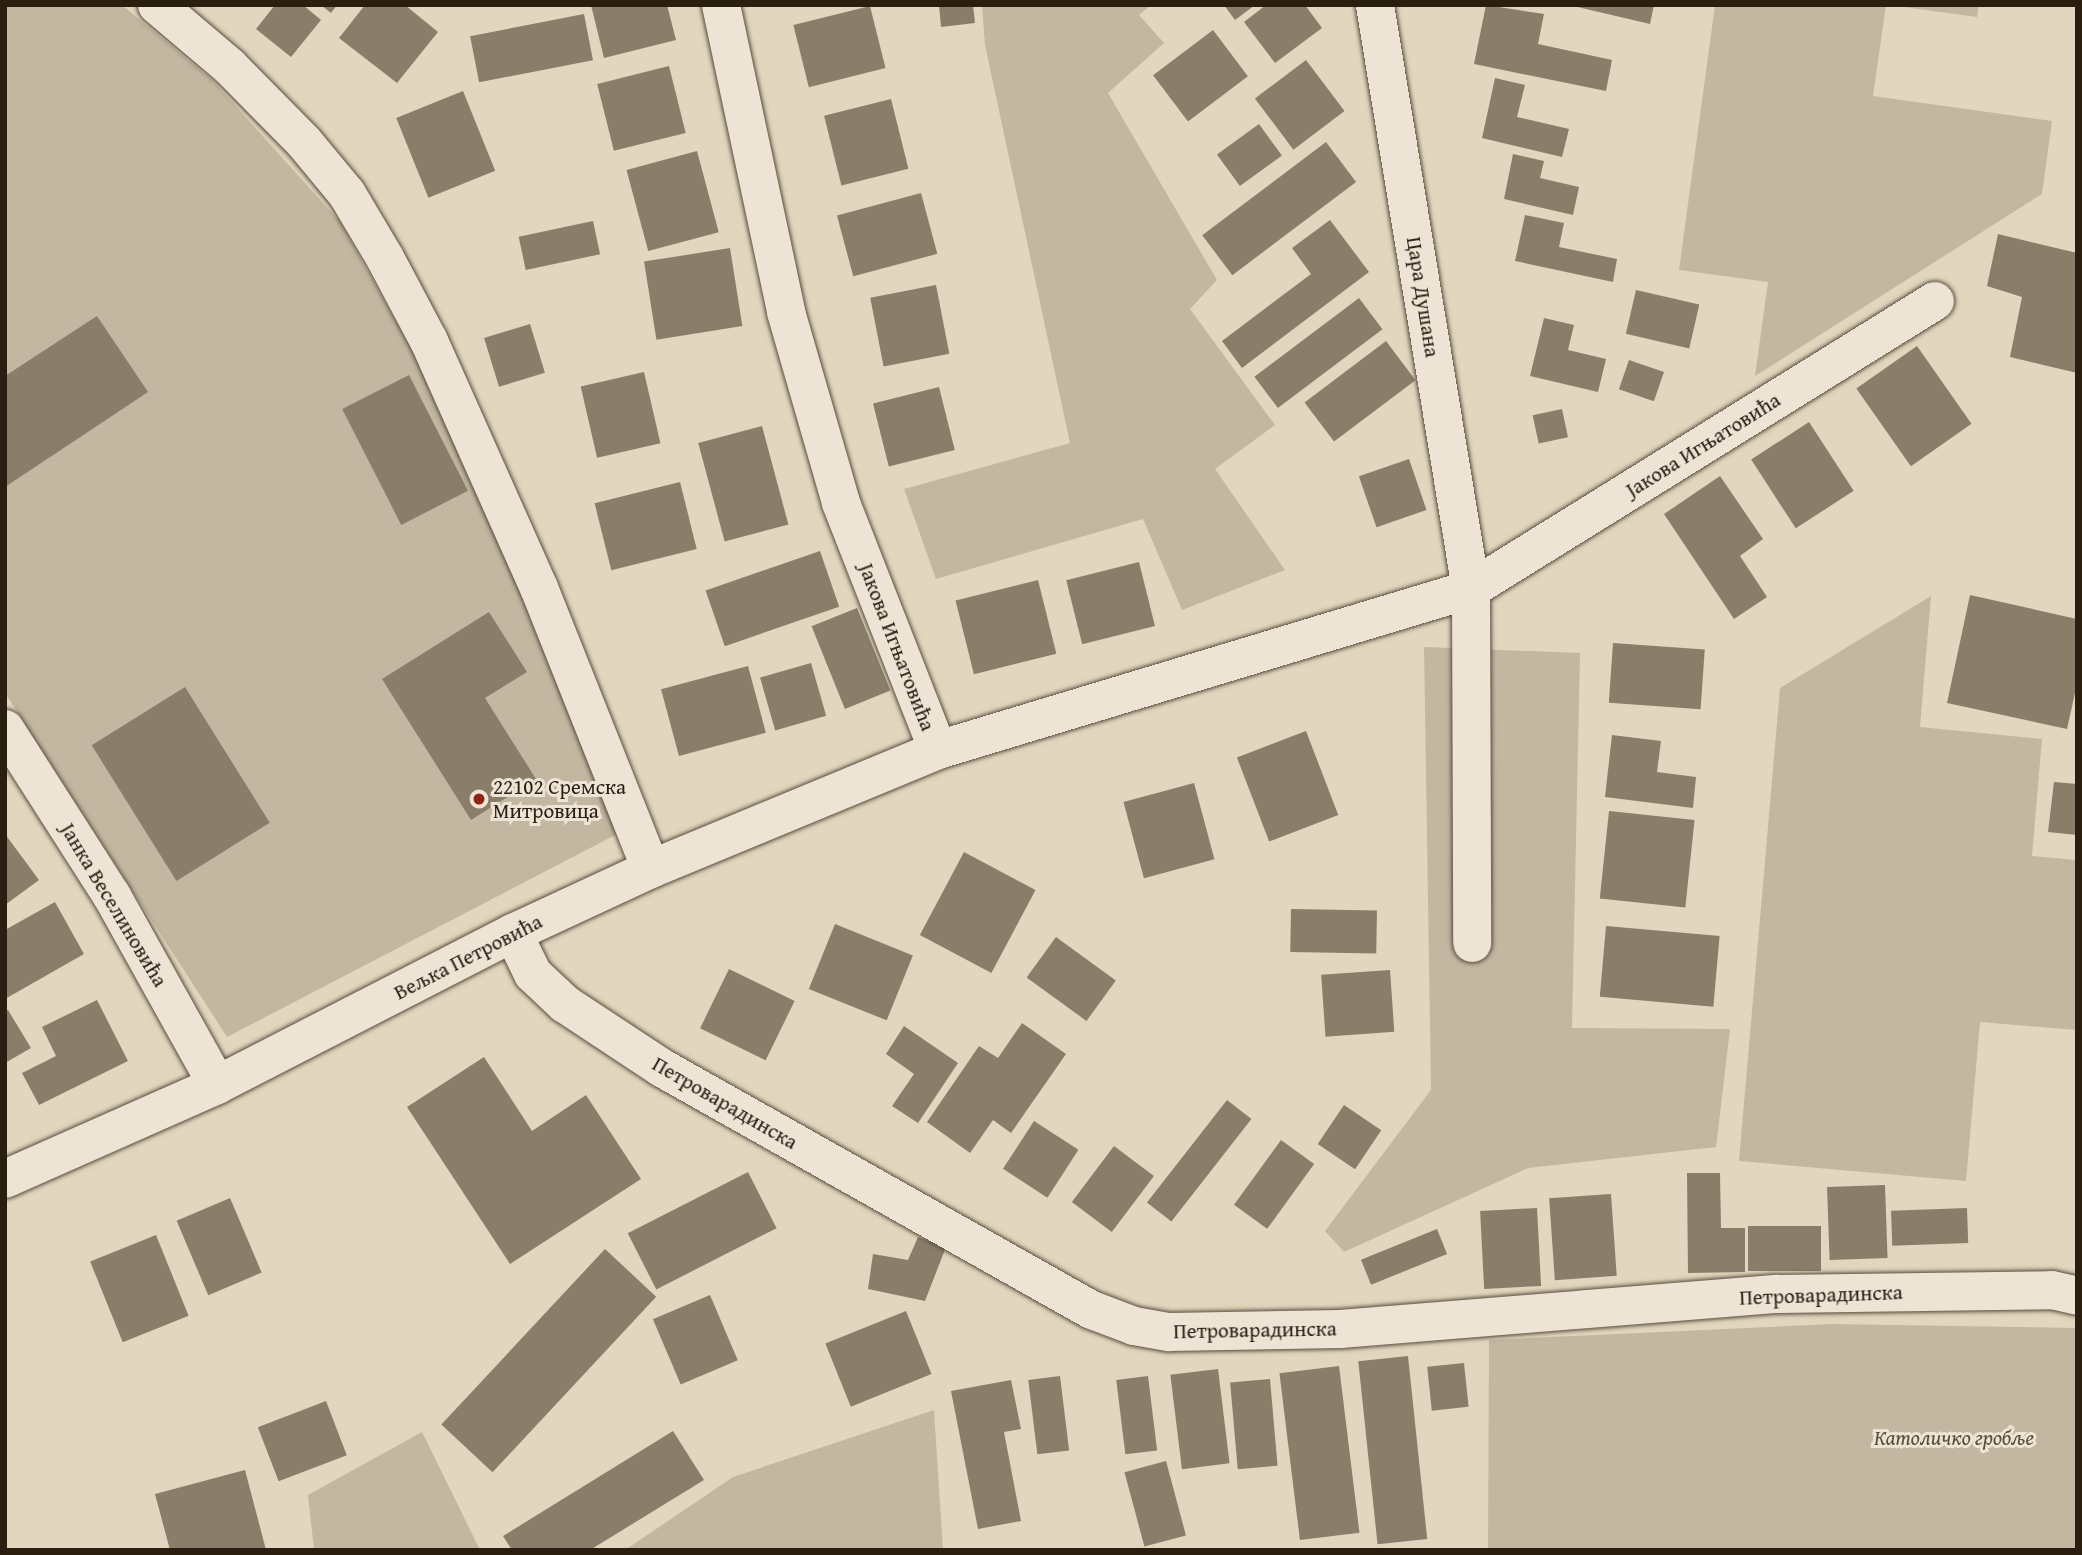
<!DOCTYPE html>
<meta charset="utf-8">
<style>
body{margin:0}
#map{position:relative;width:2082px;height:1555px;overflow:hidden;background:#e3d6be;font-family:"Gentium Book Plus",serif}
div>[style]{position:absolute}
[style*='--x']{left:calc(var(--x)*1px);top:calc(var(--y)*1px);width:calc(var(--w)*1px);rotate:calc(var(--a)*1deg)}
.green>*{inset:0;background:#c4b7a1}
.building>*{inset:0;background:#8a7e6b;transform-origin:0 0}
.roads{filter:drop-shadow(0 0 2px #584c3c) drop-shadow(0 0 2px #584c3c)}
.minor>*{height:38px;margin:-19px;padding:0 19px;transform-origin:19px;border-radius:19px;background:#ede4d5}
.dots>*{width:19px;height:19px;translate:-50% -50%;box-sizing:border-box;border:4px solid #ede4d5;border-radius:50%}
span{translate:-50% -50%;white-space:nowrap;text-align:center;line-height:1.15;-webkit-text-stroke:6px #ede4d5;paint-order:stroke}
.street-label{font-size:21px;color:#2a1e11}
.poi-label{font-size:21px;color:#2a1e11}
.left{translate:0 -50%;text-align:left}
.park-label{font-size:21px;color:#584c3c;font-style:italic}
.frame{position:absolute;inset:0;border:7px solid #2a1e11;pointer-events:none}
</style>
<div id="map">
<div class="green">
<div style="clip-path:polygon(5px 5px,122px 5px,212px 80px,340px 222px,431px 384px,530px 600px,619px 833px,227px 1037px,5px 693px)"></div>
<div style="clip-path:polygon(982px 5px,1151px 5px,1139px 15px,1164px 43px,1108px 93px,1217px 280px,1190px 309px,1275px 425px,1215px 469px,1285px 570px,1182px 610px,1143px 519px,936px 579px,904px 489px,1070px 443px,985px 45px)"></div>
<div style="clip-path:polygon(1715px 5px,1886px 5px,1873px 96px,2052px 121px,2042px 194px,1755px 376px,1768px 282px,1679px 270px)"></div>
<div style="clip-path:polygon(1889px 5px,1979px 5px,1977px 17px)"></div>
<div style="clip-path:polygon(1931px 596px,1920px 727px,2042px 739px,2032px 856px,2077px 860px,2077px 1030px,1980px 1022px,1966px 1181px,1739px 1161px,1780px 688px)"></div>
<div style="clip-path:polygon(1424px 647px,1580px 653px,1572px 1028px,1730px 1029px,1716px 1147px,1528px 1168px,1344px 1252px,1325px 1231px,1431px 1090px)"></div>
<div style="clip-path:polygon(1831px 1324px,2077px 1328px,2077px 1550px,1488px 1550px,1489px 1340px)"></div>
<div style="clip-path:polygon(934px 1410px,943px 1550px,625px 1550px,733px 1477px)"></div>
<div style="clip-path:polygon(422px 1432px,480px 1550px,314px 1550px,308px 1495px)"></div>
</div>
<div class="building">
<div style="clip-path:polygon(275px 5px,303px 5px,321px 20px,291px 57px,256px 29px)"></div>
<div style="clip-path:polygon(321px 5px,337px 5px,331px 13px)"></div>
<div style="clip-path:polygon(365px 5px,405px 5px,438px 32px,397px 83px,339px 38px)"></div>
<div style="clip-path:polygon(591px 5px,667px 5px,676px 40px,604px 58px)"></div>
<div style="clip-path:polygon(939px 5px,973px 5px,975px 23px,941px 27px)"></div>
<div style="clip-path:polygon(1224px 5px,1255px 5px,1235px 20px)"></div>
<div style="clip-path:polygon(1266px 5px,1305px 5px,1322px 28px,1275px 63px,1244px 22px)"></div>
<div style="clip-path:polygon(1486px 5px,1544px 14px,1538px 44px,1612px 60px,1606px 91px,1474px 64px)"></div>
<div style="clip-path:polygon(1569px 5px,1654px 5px,1650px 24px)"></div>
<div style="left:870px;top:6px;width:64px;height:79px;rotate:76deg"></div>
<div style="left:584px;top:14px;width:47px;height:116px;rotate:79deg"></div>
<div style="left:1213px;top:30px;width:58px;height:75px;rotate:53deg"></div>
<div style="left:1306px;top:60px;width:64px;height:64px;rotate:53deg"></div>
<div style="left:669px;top:66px;width:69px;height:74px;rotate:76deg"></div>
<div style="clip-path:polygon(1495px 78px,1525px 85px,1517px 117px,1569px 129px,1562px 157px,1482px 138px)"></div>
<div style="left:463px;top:91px;width:86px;height:72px;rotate:68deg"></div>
<div style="left:891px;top:99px;width:72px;height:69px;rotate:76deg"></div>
<div style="left:1259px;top:124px;width:39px;height:52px;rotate:54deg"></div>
<div style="left:1326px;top:142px;width:50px;height:155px;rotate:53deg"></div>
<div style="left:697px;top:151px;width:84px;height:73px;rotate:75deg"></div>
<div style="clip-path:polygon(1513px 154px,1544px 161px,1540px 178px,1579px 187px,1573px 215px,1504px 199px)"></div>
<div style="left:921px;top:193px;width:63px;height:87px;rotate:75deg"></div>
<div style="clip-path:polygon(1525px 215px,1564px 223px,1559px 247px,1617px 259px,1613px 282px,1515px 261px)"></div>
<div style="clip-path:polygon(1330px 220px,1369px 272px,1242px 368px,1222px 341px,1311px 274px,1292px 248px)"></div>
<div style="left:593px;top:221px;width:34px;height:76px;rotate:78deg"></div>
<div style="clip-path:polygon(1998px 234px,2077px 253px,2077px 373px,2010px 357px,2022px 297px,1987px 286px)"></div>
<div style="left:730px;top:248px;width:79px;height:87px;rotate:81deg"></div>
<div style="left:936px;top:285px;width:70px;height:67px;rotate:79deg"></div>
<div style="left:1636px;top:290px;width:65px;height:45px;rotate:13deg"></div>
<div style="left:1359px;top:298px;width:39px;height:131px;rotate:53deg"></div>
<div style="clip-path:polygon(97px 316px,148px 392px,5px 487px,5px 376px)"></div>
<div style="clip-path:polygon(1544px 318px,1574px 325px,1568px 350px,1606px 359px,1598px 392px,1530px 376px)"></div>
<div style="left:530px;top:324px;width:51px;height:48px;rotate:73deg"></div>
<div style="left:1386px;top:341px;width:49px;height:102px;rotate:53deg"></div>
<div style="left:1917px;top:346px;width:95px;height:74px;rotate:55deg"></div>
<div style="left:1629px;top:360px;width:37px;height:31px;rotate:19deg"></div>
<div style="left:644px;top:372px;width:73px;height:65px;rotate:77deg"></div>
<div style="left:409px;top:375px;width:130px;height:75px;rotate:63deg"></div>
<div style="left:939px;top:387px;width:65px;height:68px;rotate:76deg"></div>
<div style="left:1562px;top:409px;width:29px;height:30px;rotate:78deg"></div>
<div style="left:1809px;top:422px;width:82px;height:69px;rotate:57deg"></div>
<div style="left:762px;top:426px;width:102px;height:66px;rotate:75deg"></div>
<div style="left:1409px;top:459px;width:54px;height:53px;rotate:71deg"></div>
<div style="clip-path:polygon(1720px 476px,1763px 539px,1740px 556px,1767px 597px,1734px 619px,1664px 514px)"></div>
<div style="left:680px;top:482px;width:69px;height:88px;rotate:76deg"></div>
<div style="left:820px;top:551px;width:59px;height:121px;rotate:71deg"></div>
<div style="left:1139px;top:562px;width:66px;height:75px;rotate:76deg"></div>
<div style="left:1038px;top:580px;width:76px;height:85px;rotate:76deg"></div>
<div style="clip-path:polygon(1970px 595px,2077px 619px,2077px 684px,2067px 729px,1947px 703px)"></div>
<div style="left:857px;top:608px;width:89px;height:49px;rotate:68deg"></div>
<div style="clip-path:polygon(489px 612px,527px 672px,485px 698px,536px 779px,471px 820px,382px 679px)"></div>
<div style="left:1613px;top:643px;width:92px;height:60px;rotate:4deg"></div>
<div style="left:811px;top:663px;width:55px;height:53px;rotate:74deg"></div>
<div style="left:748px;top:666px;width:69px;height:90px;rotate:75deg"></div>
<div style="left:185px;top:687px;width:160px;height:110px;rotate:58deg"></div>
<div style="left:1306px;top:731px;width:90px;height:74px;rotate:69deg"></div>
<div style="clip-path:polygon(1612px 735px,1661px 741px,1657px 772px,1696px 777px,1693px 808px,1605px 797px)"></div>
<div style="clip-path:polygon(2054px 782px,2077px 784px,2077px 835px,2048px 832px)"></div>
<div style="left:1194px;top:783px;width:79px;height:73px;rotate:75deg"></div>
<div style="left:1609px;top:811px;width:86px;height:88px;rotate:6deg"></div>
<div style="clip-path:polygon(5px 834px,39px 880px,5px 905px)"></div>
<div style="left:964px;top:852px;width:81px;height:94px;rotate:28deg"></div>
<div style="clip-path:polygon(55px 902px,84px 954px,5px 999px,5px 930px)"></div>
<div style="left:1291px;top:909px;width:86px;height:43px;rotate:1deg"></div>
<div style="left:835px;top:924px;width:84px;height:70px;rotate:22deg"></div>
<div style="left:1606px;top:926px;width:114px;height:71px;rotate:5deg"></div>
<div style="left:1056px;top:937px;width:74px;height:50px;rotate:36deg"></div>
<div style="left:729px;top:969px;width:73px;height:66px;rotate:26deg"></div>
<div style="left:1390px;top:970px;width:62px;height:69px;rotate:86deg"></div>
<div style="clip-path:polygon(97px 1000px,128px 1061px,39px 1105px,22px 1073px,56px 1056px,42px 1027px)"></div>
<div style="clip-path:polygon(8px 1010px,31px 1048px,5px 1063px,5px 1011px)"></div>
<div style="clip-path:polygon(1022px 1023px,1066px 1054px,1011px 1133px,993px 1120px,970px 1153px,927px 1122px,979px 1046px,998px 1058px)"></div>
<div style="clip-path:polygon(904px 1026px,958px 1063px,918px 1123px,892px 1106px,914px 1074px,886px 1054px)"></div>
<div style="clip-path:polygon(484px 1057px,532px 1131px,586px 1095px,641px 1179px,510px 1264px,407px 1107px)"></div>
<div style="left:1227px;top:1100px;width:31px;height:130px;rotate:38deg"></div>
<div style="left:1344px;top:1105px;width:45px;height:47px;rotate:34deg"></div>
<div style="left:1034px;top:1121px;width:53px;height:57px;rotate:33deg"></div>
<div style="left:1281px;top:1140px;width:41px;height:80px;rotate:36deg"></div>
<div style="left:1114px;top:1146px;width:50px;height:70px;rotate:37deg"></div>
<div style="left:748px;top:1172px;width:63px;height:135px;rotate:63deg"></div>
<div style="clip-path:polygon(1687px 1173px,1720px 1173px,1721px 1228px,1745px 1228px,1745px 1272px,1688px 1273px)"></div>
<div style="left:1885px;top:1185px;width:73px;height:58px;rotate:88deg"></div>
<div style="left:1611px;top:1194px;width:82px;height:62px;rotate:86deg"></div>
<div style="left:230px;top:1198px;width:81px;height:58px;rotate:67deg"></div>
<div style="left:1537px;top:1208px;width:78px;height:57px;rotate:87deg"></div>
<div style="left:1967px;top:1208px;width:35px;height:76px;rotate:88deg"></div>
<div style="left:1748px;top:1226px;width:73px;height:45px"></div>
<div style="left:1437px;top:1229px;width:27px;height:82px;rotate:68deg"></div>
<div style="left:156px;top:1235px;width:87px;height:71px;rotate:68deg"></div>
<div style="clip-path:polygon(918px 1237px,946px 1247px,925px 1301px,868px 1289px,873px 1254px,908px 1260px)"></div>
<div style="left:605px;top:1249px;width:70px;height:240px;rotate:43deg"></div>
<div style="left:710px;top:1295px;width:71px;height:62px;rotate:67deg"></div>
<div style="left:906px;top:1311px;width:68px;height:87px;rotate:68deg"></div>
<div style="left:1408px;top:1356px;width:184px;height:50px;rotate:84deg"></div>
<div style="left:1464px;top:1363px;width:44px;height:37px;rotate:84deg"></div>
<div style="left:1339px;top:1366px;width:168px;height:60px;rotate:83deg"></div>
<div style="left:1218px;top:1369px;width:95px;height:48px;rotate:83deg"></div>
<div style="left:1060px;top:1376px;width:75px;height:32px;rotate:83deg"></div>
<div style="left:1148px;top:1376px;width:75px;height:32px;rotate:83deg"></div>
<div style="left:1270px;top:1379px;width:87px;height:40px;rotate:85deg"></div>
<div style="clip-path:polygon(1011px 1380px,1021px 1429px,1004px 1432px,1021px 1521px,978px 1529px,951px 1391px)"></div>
<div style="left:326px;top:1401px;width:58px;height:73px;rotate:69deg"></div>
<div style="clip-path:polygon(673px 1431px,704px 1480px,590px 1550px,512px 1550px,503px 1536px)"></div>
<div style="left:1166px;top:1461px;width:77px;height:43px;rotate:75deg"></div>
<div style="clip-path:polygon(245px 1470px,266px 1550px,170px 1550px,155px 1494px)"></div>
</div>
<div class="roads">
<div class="minor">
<div style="--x:157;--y:5;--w:96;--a:40.3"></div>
<div style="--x:230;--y:67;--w:105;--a:45.4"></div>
<div style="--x:304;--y:142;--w:67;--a:50.4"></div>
<div style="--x:347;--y:194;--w:74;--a:59.3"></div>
<div style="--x:385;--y:258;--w:94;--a:62.1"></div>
<div style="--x:429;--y:341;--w:270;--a:66"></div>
<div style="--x:539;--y:588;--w:302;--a:68.3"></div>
<div style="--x:721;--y:5;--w:314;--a:78"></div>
<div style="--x:786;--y:312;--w:199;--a:73.9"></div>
<div style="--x:841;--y:503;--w:265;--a:68.6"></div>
<div style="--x:1375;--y:5;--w:592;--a:80.67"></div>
<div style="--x:1471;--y:589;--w:354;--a:89.8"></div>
<div style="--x:5;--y:729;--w:198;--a:57.4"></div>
<div style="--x:112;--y:896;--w:216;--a:60.9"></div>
<div style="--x:513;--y:933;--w:46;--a:64"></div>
<div style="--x:533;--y:974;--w:44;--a:43.2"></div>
<div style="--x:565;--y:1004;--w:116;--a:33.4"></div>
<div style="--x:662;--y:1068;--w:493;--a:29.4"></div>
<div style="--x:1092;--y:1310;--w:45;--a:20.9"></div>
<div style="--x:1134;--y:1326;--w:36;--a:10"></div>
<div style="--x:1169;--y:1332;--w:171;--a:-1"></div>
<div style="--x:1340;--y:1329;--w:439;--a:-4.6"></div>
<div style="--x:1778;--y:1294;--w:274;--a:-0.8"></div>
<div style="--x:2052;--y:1290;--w:26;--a:13"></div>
<div style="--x:5;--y:1179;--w:232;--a:-23.9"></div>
<div style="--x:217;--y:1085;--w:333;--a:-27.2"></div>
<div style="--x:513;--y:933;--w:152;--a:-24.9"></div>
<div style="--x:651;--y:869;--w:311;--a:-22.5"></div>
<div style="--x:938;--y:750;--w:557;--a:-16.81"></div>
<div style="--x:1471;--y:589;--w:546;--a:-31.83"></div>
</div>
</div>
<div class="dots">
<div style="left:479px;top:799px;background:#8f2418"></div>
</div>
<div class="street-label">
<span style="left:1423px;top:297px;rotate:81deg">Цара Душана</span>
<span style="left:1703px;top:445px;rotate:-32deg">Јакова Игњатовића</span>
<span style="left:897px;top:647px;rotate:69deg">Јакова Игњатовића</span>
<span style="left:114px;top:905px;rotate:59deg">Јанка Веселиновића</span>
<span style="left:468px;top:957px;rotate:-27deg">Вељка Петровића</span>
<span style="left:725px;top:1103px;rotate:30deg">Петроварадинска</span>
<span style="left:1821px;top:1295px;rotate:-2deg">Петроварадинска</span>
<span style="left:1255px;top:1330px;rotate:-1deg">Петроварадинска</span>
</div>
<div class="poi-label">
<span class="left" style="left:493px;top:799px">22102 Сремска<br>Митровица</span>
</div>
<div class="park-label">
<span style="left:1954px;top:1438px">Католичко гробље</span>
</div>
<div class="frame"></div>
</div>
